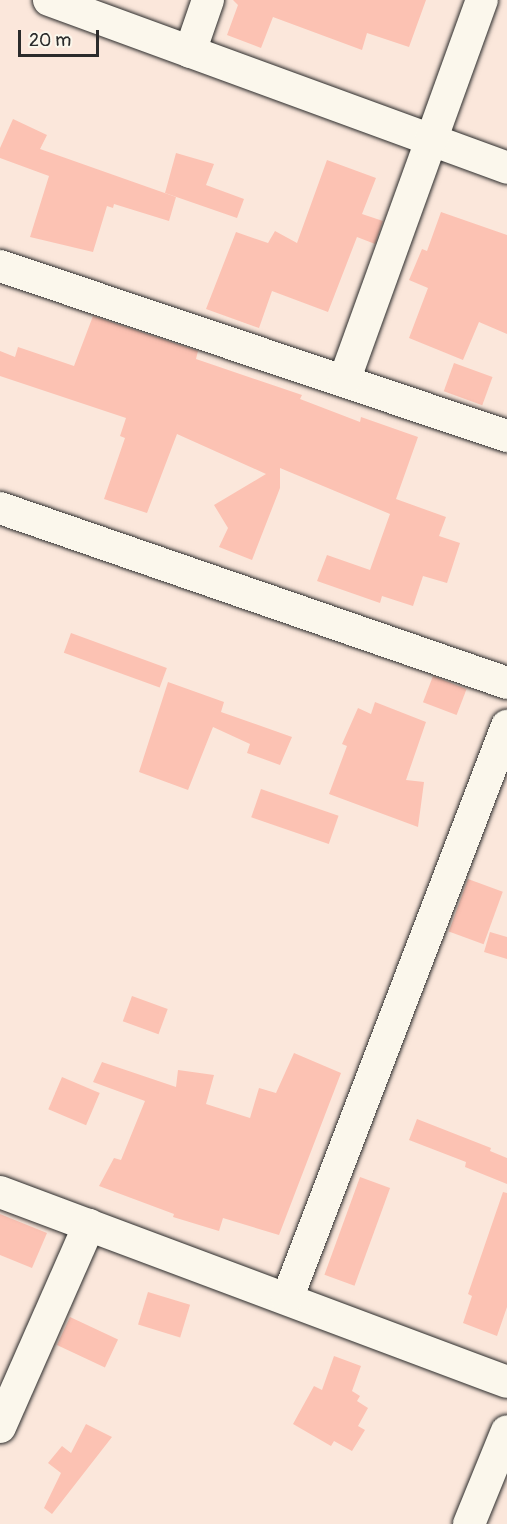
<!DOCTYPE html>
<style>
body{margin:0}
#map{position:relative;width:507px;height:1524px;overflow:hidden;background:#fbe7db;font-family:Pangolin,sans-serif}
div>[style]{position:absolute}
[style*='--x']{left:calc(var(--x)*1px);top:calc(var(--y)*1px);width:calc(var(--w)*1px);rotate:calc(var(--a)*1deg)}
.building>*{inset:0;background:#fcc2b3;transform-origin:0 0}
.roads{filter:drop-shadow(0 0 2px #2b2b2b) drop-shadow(0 0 2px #2b2b2b)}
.minor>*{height:32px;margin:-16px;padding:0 16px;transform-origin:16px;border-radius:16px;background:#fbf7ec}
span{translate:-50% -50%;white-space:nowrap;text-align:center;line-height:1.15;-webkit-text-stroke:4.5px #fbf7ec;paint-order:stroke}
.scale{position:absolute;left:18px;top:30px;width:81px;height:27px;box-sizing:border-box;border:3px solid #2b2b2b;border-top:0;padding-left:8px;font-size:18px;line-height:21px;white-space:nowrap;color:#2b2b2b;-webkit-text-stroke:4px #fbf7ec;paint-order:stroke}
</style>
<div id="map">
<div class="building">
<div style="clip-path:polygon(233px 0,426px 0,409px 47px,367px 33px,362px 50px,273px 17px,261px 48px,227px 35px,238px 5px)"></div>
<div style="clip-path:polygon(13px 119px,47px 135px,40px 149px,176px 197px,169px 221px,114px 204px,113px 208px,107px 206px,93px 252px,30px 237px,49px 176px,0 158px,0 148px)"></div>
<div style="clip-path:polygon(176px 153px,214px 164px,206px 185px,244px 199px,237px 218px,165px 193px)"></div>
<div style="clip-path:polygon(327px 160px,376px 178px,362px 214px,383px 221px,375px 244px,357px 237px,328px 312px,272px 291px,259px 328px,206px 309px,236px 232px,268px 243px,275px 231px,297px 243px)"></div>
<div style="clip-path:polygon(441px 212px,507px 235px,507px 334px,479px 322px,463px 360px,409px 338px,428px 288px,409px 280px,422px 249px,427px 251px)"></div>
<div style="clip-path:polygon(93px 316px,198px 351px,196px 359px,302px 395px,300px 399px,360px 422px,361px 417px,418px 437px,396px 499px,446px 517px,439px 536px,460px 543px,447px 583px,423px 576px,413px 606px,382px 596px,380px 603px,317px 581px,327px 555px,370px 570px,390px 514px,280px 468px,280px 488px,252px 560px,219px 547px,228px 528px,214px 505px,266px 474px,177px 434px,147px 513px,104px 499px,125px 438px,120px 436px,126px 418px,0 376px,0 351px,15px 357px,18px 347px,74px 366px)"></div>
<div style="left:454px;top:363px;width:41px;height:30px;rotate:20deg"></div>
<div style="left:71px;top:633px;width:102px;height:21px;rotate:20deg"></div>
<div style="left:433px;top:676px;width:36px;height:28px;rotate:21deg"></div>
<div style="clip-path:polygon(168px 682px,224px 702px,221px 712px,292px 737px,280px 765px,247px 753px,250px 744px,213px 727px,188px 790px,139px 772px)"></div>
<div style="clip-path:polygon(375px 702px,426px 722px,406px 780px,424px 782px,418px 827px,329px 794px,347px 746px,342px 744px,358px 708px,371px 714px)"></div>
<div style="left:261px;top:789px;width:82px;height:30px;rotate:19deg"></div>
<div style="left:468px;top:879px;width:37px;height:56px;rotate:20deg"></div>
<div style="clip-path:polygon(490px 932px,507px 937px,507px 959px,484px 952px)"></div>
<div style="left:132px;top:996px;width:38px;height:27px;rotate:20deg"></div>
<div style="clip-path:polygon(294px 1053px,341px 1073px,279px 1235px,223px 1218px,219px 1231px,173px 1217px,174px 1214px,99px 1186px,114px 1158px,121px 1160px,145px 1101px,93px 1082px,102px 1062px,176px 1087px,178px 1070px,214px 1075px,206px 1104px,250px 1118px,259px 1088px,276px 1093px)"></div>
<div style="left:62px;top:1077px;width:41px;height:35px;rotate:23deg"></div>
<div style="clip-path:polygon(417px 1119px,491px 1148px,490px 1151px,507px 1158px,507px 1184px,465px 1167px,466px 1162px,409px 1140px)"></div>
<div style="left:360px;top:1177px;width:32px;height:104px;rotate:20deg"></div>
<div style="clip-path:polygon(503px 1192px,507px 1193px,507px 1307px,497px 1336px,463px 1323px,472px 1296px,468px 1294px)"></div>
<div style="clip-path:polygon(0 1214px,47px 1233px,32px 1268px,0 1255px)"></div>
<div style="left:148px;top:1292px;width:44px;height:34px;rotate:17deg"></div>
<div style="left:70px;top:1317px;width:53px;height:31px;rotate:25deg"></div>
<div style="clip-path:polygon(334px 1356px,361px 1366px,352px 1391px,360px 1396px,357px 1401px,368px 1408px,358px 1426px,365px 1430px,352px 1451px,334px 1441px,331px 1446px,293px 1424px,314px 1386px,322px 1390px)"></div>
<div style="clip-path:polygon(86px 1424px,112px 1437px,52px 1514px,44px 1508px,61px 1473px,48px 1463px,62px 1446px,71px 1453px)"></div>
</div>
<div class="roads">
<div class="minor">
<div style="--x:49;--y:0;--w:488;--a:20.1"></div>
<div style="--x:190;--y:52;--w:55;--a:-70.9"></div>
<div style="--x:0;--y:266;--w:535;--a:18.54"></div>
<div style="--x:344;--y:381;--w:405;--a:-70.1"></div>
<div style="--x:0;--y:508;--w:536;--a:19.04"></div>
<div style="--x:0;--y:1192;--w:541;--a:20.54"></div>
<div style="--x:287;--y:1299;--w:614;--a:-69"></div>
<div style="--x:0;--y:1427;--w:221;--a:-66.2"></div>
<div style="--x:469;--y:1524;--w:100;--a:-67.8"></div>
</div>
</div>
<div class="scale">20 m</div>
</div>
